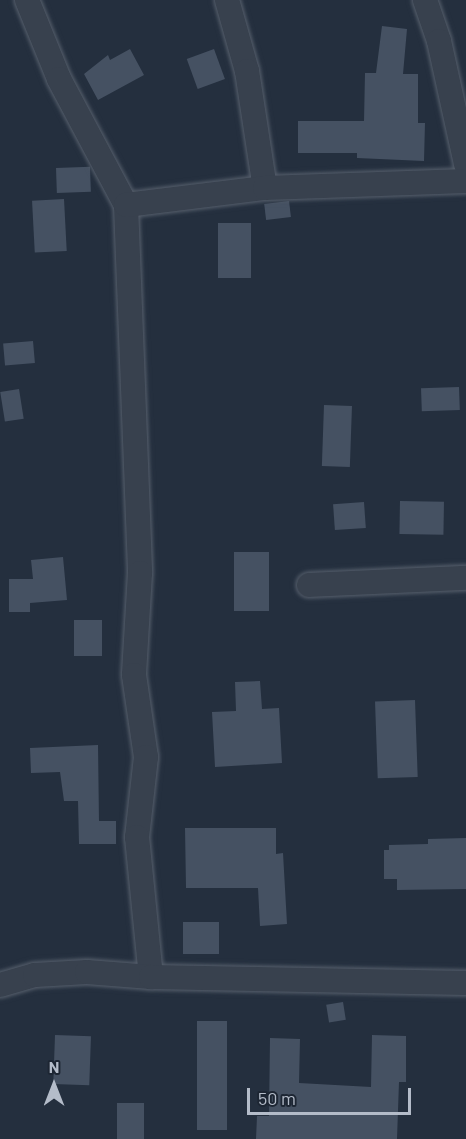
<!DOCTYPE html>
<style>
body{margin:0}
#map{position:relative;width:466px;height:1139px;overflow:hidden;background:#242f3e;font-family:Barlow,sans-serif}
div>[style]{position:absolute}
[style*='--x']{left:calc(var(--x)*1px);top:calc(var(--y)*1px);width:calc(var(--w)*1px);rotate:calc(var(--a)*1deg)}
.building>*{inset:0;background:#455162;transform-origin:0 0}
.roads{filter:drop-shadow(0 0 2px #565f6c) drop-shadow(0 0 2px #565f6c)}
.street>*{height:24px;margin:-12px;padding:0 12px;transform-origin:12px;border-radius:12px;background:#38414e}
span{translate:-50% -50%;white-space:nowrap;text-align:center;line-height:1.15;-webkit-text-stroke:6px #1d2633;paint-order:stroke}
.north{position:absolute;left:24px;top:1055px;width:60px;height:60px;-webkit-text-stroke:4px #1d2633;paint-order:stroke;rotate:0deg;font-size:16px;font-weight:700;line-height:24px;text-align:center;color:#b4bcc9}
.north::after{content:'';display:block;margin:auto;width:21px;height:27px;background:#b4bcc9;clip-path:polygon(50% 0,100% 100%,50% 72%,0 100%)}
.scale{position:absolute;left:247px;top:1088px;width:164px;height:27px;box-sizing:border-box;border:3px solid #b4bcc9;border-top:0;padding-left:8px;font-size:18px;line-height:21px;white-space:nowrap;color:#b4bcc9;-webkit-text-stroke:4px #1d2633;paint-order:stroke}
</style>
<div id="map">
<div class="building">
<div style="clip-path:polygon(382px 26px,407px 29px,403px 74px,418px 74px,418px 123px,425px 123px,424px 161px,357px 158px,357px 153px,298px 153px,298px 121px,364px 121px,365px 73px,376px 73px)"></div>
<div style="clip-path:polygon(130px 49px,144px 75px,98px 100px,84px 74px,108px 55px,110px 60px)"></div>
<div style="left:214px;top:49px;width:32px;height:29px;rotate:70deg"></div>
<div style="left:56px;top:168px;width:34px;height:25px;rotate:-2deg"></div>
<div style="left:64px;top:199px;width:52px;height:32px;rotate:87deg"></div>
<div style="left:289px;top:201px;width:16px;height:25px;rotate:83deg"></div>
<div style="left:218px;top:223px;width:33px;height:55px"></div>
<div style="left:33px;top:341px;width:22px;height:30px;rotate:85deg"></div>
<div style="left:459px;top:387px;width:23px;height:38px;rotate:88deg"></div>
<div style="left:19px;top:389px;width:30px;height:19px;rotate:81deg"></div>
<div style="left:324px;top:405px;width:28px;height:61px;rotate:2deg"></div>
<div style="left:400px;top:501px;width:44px;height:33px;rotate:1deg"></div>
<div style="left:364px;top:502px;width:26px;height:31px;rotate:86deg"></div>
<div style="left:234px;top:552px;width:35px;height:59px"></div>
<div style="clip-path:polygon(63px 557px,67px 600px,30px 603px,30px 612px,9px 612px,9px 579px,33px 579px,31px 560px)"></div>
<div style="left:74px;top:620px;width:28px;height:36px"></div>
<div style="clip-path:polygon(260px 681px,262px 709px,279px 708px,282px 763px,215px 767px,212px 712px,236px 711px,235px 682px)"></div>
<div style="left:415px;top:700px;width:77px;height:40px;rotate:88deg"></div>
<div style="clip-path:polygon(98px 745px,99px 821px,116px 821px,116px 844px,79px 844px,78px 801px,64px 801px,60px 772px,31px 773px,30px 748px)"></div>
<div style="clip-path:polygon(185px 828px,276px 828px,276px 854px,283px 853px,287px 924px,260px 926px,258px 888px,186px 888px)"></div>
<div style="clip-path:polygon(466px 838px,466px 889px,397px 890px,397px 879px,384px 879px,384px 850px,389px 850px,389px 845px,428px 844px,428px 839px)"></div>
<div style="left:183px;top:922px;width:36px;height:32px"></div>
<div style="left:343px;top:1002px;width:18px;height:17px;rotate:81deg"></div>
<div style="left:197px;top:1021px;width:30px;height:109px"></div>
<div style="left:55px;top:1035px;width:36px;height:49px;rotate:2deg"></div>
<div style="clip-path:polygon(372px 1035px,406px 1036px,406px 1082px,399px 1082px,397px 1139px,256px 1139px,257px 1116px,269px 1116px,270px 1038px,300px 1039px,299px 1083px,371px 1087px)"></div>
<div style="left:117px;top:1103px;width:27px;height:36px"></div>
</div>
<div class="roads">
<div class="street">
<div style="--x:27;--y:0;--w:85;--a:67.9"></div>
<div style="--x:59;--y:79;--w:143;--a:62"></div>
<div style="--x:126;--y:205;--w:368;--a:87.8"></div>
<div style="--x:140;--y:573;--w:102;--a:93.4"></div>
<div style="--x:134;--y:675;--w:83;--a:81.7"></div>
<div style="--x:146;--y:757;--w:81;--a:96.4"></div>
<div style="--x:137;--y:837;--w:141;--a:84.3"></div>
<div style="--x:227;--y:0;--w:74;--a:74.3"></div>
<div style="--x:247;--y:71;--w:118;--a:81.3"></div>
<div style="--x:425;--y:0;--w:43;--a:71.1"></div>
<div style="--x:439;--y:41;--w:126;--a:77.6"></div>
<div style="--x:126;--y:205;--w:140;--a:-7"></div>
<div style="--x:265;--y:188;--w:201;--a:-2"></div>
<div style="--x:309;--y:585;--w:157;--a:-2.6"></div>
<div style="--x:0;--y:985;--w:36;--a:-16"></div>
<div style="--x:35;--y:975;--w:52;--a:-3.3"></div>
<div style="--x:87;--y:972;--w:64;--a:4.5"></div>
<div style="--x:151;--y:977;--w:315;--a:1.1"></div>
</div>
</div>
<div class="north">N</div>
<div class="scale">50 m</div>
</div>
